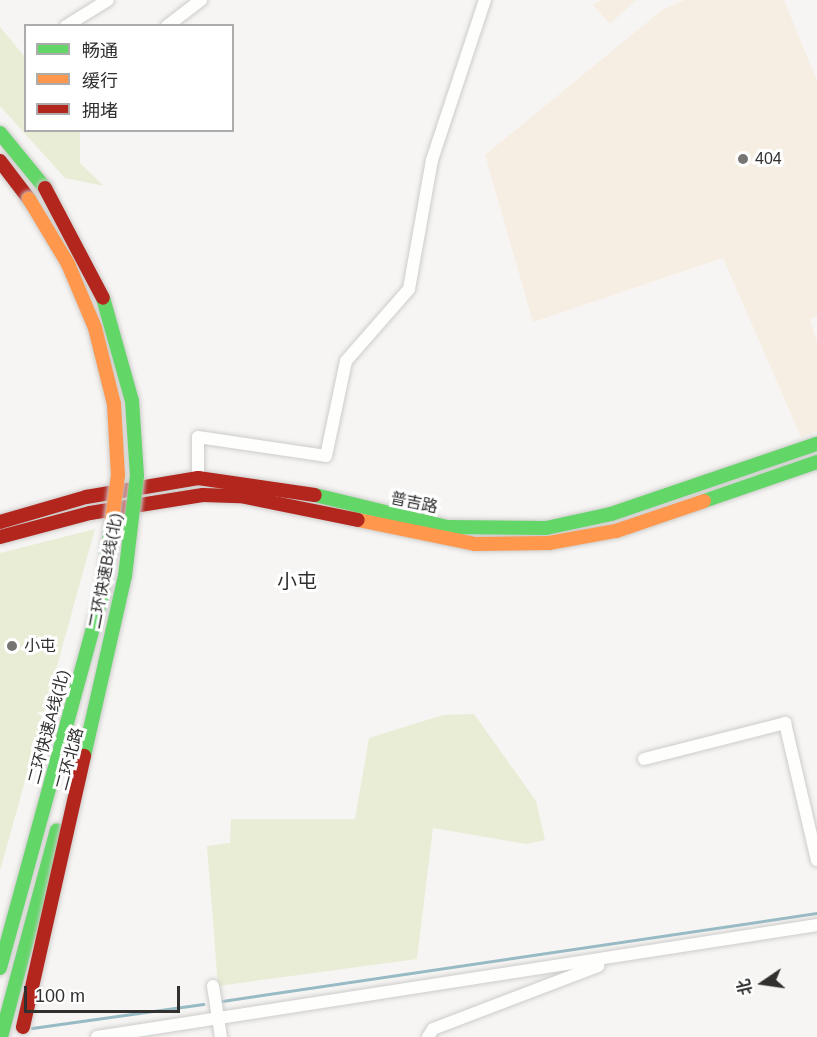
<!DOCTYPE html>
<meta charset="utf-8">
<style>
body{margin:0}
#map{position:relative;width:817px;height:1037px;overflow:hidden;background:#f6f5f3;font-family:Helvetica,"Noto Sans SC",sans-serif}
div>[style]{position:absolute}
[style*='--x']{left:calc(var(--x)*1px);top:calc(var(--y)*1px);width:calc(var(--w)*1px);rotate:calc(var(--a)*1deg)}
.commercial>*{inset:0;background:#f7eee3}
.green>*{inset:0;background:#e9edd5}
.stream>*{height:3px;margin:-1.5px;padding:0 1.5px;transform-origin:1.5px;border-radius:1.5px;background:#97bac5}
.roads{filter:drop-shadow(0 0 2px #cdcccb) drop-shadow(0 0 2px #cdcccb)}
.street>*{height:12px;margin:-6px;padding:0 6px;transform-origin:6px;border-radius:6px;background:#fefefd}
.fast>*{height:14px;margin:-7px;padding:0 7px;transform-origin:7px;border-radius:7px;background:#63d668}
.slow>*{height:14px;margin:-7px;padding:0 7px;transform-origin:7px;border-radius:7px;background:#ff974d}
.jam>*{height:14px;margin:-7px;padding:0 7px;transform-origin:7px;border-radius:7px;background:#b3261e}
.bridges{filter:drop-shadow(0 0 2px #cdcccb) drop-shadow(0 0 2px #cdcccb)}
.fast-bridge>*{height:14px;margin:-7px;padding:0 7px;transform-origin:7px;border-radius:7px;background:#63d668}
.slow-bridge>*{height:14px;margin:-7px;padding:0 7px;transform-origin:7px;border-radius:7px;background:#ff974d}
.jam-bridge>*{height:14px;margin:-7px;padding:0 7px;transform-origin:7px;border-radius:7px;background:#b3261e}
.dots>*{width:16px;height:16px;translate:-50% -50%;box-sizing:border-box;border:3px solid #fff;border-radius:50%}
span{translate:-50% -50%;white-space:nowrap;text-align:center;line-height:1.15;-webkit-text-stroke:6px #fff;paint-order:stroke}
.poi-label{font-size:16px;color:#31302f}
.left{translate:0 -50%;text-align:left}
.street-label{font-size:16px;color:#31302f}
.quarter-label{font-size:20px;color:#31302f}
.legend{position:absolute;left:24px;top:24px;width:210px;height:108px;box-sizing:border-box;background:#fff;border:2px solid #adacac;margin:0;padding:8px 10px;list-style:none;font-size:18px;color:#31302f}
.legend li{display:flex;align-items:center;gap:12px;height:30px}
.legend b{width:30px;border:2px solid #adacac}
.north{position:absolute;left:733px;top:953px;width:60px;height:60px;-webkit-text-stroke:4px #fff;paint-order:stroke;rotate:257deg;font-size:16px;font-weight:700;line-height:24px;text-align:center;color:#31302f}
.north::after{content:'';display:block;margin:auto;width:21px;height:27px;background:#31302f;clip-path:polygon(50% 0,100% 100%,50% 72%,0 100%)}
.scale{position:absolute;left:24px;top:986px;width:156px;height:27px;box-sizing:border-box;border:3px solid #31302f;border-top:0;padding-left:8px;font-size:18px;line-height:21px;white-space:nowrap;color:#31302f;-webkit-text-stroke:4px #fff;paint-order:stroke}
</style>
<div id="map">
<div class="commercial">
<div style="clip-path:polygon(601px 0,636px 0,610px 24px,593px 5px)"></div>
<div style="clip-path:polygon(684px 0,784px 0,817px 81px,817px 316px,810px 319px,817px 342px,817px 431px,801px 437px,723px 258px,533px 322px,485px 155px,662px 10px)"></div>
</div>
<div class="green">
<div style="clip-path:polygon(0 27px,25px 57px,26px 130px,80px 131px,80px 163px,104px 186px,65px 178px,0 106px)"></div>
<div style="clip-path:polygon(95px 529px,0 871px,0 553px)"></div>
<div style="clip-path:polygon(474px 714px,536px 801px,545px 840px,526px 844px,433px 828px,417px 959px,218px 986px,207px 846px,230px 843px,231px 819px,355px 819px,369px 738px,443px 715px)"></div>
</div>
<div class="stream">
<div style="--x:222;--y:1001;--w:601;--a:-8.41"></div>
<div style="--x:32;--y:1028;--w:173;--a:-8"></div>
</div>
<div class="roads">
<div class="street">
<div style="--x:66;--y:26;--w:49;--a:-31.8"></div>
<div style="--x:167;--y:26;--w:43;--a:-37.4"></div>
<div style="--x:198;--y:478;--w:41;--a:-90"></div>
<div style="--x:198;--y:437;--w:129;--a:8.4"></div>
<div style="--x:326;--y:456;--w:97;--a:-78.1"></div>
<div style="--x:346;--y:361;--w:96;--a:-48.8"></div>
<div style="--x:409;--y:289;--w:131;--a:-79.9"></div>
<div style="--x:432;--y:160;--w:169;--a:-71.7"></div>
<div style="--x:644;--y:759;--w:146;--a:-14.3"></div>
<div style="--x:785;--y:723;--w:141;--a:76.9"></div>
<div style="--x:213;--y:986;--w:52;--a:81.1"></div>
<div style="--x:97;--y:1037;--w:729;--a:-8.84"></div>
<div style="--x:428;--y:1037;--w:9;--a:-58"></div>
<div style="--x:433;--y:1029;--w:177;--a:-20.9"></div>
</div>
<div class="fast">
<div style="--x:0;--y:133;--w:71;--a:50.7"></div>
<div style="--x:315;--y:495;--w:136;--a:13.6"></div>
<div style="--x:447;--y:527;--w:99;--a:0.6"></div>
<div style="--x:546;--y:528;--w:66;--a:-12.2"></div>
<div style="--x:611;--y:514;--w:218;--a:-18.8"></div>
<div style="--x:704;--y:501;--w:120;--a:-19"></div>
<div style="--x:1;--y:1037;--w:214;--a:-74.9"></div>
</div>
<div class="slow">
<div style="--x:358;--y:520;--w:119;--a:11.6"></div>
<div style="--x:475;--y:544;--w:74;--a:-0.8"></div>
<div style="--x:549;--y:543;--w:68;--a:-10.2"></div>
<div style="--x:616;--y:531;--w:93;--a:-18.8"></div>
</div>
<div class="jam">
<div style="--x:0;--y:161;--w:48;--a:52.7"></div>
<div style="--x:0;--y:522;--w:90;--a:-16.2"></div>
<div style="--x:86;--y:497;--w:114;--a:-9.6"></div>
<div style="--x:198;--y:478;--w:118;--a:8.3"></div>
<div style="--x:0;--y:537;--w:93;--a:-14.9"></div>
<div style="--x:90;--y:513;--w:114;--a:-9.1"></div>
<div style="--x:203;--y:495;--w:37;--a:2"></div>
<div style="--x:240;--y:496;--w:120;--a:11.5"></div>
</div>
</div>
<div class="bridges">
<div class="fast-bridge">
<div style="--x:84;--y:756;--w:185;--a:-77.2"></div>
<div style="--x:125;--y:576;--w:101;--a:-83.2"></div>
<div style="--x:137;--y:476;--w:75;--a:-93.8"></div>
<div style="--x:132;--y:401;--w:107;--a:-105.7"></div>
<div style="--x:0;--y:968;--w:388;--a:-74.7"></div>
<div style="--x:102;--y:594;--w:68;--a:-82.3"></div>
</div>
<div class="slow-bridge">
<div style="--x:29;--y:199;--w:76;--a:59"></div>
<div style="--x:68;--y:264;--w:69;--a:67.1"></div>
<div style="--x:95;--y:328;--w:78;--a:76"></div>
<div style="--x:114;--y:404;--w:71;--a:86.8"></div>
<div style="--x:118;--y:475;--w:52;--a:97.7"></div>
</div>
<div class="jam-bridge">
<div style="--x:45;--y:188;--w:124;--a:62.2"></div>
<div style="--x:23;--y:1027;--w:278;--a:-77.3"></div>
</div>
</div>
<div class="dots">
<div style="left:743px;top:159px;background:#767574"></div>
<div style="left:12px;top:646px;background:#767574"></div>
</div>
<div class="poi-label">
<span class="left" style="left:755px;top:159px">404</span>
<span class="left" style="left:24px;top:646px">小屯</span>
</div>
<div class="street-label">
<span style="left:414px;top:503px;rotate:12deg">普吉路</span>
<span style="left:106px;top:571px;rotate:-79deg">二环快速B线(北)</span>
<span style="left:49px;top:727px;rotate:-75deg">二环快速A线(北)</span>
<span style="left:70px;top:759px;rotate:-75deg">二环北路</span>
</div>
<div class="quarter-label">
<span style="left:297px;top:581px">小屯</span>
</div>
<ul class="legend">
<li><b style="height:8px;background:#63d668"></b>畅通</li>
<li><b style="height:8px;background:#ff974d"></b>缓行</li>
<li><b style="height:8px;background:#b3261e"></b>拥堵</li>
</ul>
<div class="north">北</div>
<div class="scale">100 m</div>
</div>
